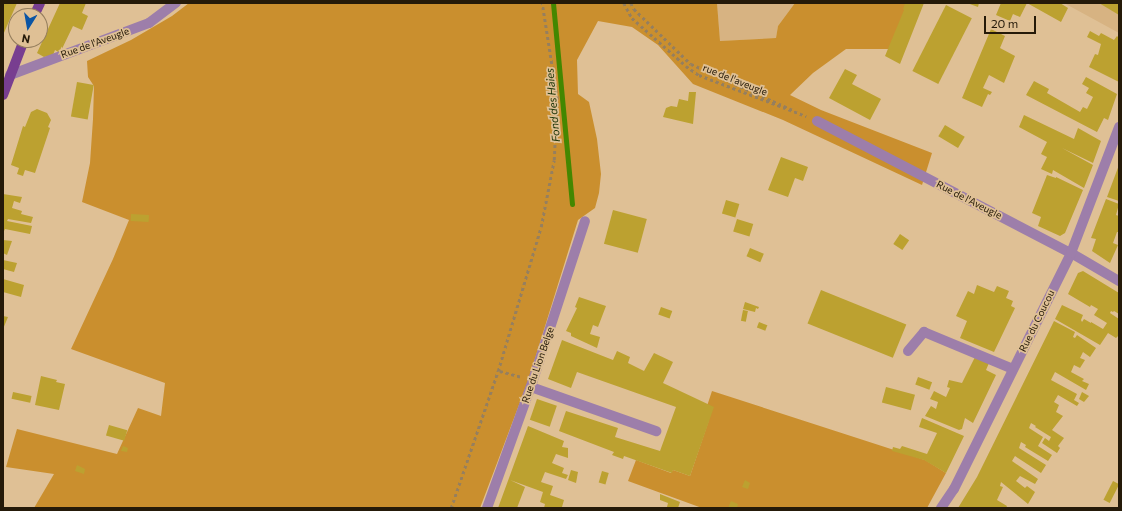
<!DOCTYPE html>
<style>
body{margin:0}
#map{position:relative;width:1122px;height:511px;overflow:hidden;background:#dfc095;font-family:Commissioner,sans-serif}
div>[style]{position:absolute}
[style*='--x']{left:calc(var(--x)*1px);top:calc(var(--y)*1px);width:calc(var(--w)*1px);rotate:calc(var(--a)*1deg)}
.built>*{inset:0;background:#d7b382}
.green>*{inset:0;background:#ca8f2e}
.stream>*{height:5px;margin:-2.5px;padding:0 2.5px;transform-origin:2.5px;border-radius:2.5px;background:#448700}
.building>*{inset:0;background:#bca130;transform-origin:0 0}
.path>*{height:2.5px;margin-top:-1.25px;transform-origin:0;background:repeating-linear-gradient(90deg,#967f5e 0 3px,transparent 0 6px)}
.minor>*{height:10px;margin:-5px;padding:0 5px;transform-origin:5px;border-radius:5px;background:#9d7eaa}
.major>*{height:10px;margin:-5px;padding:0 5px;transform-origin:5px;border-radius:5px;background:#783e90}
span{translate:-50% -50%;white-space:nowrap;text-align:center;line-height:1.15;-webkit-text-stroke:3.5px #dfc095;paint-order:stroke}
.street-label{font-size:10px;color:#251a09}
.water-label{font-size:11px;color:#173104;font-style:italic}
.frame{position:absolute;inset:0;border:4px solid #251a09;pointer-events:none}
.north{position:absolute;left:8px;top:8px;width:40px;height:40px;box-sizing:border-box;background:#dfc095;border:1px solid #957e5d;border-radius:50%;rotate:191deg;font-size:11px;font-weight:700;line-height:16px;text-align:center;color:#251a09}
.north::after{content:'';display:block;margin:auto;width:14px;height:18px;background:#0b55a4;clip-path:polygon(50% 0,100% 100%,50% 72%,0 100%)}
.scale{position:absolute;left:984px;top:16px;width:52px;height:18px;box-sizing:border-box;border:2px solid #251a09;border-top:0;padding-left:5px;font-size:12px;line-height:14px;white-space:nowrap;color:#251a09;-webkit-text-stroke:3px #dfc095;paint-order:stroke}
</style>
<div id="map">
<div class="built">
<div style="clip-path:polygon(717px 3px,795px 3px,778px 26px,776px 38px,720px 41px)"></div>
<div style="clip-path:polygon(1064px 3px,1119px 3px,1119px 33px)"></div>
</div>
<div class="green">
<div style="clip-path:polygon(189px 3px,717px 3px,720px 41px,776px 38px,778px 26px,795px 3px,908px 3px,891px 49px,846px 49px,813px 73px,790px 95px,821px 110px,932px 153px,922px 185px,783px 120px,693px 84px,658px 45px,632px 27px,598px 21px,577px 60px,578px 94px,589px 102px,597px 139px,601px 174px,599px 193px,595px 208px,578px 220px,528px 381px,480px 508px,34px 508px,54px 474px,6px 467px,17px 429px,117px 454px,138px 408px,161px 416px,165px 383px,71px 349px,113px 259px,129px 220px,82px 202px,90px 163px,93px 119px,94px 86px,88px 77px,87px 61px,131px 40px,172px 16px)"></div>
<div style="clip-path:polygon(712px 391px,925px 460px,946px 473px,927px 508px,702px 508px,628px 481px,636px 460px,671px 473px,673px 470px,690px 476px,709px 420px,703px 418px)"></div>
</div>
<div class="stream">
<div style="--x:553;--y:3;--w:202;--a:84.6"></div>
</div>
<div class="building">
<div style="clip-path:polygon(3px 3px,17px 3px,3px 35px)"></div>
<div style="clip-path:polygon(60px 3px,86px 3px,82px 13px,88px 16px,82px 30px,73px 26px,60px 53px,55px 50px,53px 55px,44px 57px,37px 53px)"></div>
<div style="clip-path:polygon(905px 3px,924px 3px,900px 64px,885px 56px,904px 10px,903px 9px)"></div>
<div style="clip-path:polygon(967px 3px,979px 3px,978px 7px)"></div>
<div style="clip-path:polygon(1001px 3px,1060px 3px,1068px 8px,1061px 22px,1027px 3px,1020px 17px,1013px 14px,1010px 21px,996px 15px)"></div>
<div style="clip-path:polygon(1099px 3px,1119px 3px,1119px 15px)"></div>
<div style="left:946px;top:5px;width:29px;height:74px;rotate:27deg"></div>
<div style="clip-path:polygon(991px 29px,1005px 36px,1000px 48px,1015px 56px,1004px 83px,989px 75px,983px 88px,992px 92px,990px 95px,988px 94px,982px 107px,962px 98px)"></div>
<div style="clip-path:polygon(1090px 31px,1099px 36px,1101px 33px,1114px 40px,1117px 36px,1119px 38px,1119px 82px,1089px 67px,1095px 54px,1098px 55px,1101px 44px,1087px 37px)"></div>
<div style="clip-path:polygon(845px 69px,857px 75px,852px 84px,881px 99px,870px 120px,829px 98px)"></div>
<div style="clip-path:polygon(1086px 77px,1117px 94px,1108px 120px,1104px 118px,1097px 132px,1026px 95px,1034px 81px,1049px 89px,1047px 93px,1080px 112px,1083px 107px,1087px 109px,1093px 97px,1086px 93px,1089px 88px,1082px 84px)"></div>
<div style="left:77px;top:82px;width:17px;height:35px;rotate:10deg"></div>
<div style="clip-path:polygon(689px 92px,696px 92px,693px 124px,663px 117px,666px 108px,671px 106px,677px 107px,679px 99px,688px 101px)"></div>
<div style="clip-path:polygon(37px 109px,47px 113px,51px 120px,48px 127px,50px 128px,35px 173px,25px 170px,23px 176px,17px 174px,19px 168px,11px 165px,23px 126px,25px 127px,31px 112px)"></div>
<div style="clip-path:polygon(1024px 115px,1074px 139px,1078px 128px,1101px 141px,1093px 163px,1062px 148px,1093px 165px,1084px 188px,1053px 170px,1052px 174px,1041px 169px,1047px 157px,1041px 154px,1047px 142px,1019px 127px)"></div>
<div style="left:945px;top:125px;width:23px;height:13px;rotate:31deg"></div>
<div style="clip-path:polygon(781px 157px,808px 167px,803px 181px,795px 178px,788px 197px,768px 190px)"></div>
<div style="clip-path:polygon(1119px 165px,1119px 201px,1107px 197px)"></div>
<div style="clip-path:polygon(1047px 175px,1056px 178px,1056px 177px,1083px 190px,1065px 233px,1060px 236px,1038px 226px,1041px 217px,1032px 213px)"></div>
<div style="clip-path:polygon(3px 194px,22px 197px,20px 203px,14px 201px,12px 208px,22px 211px,21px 214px,33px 217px,31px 223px,8px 219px,7px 221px,32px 226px,30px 234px,5px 229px,3px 233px)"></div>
<div style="clip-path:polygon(1106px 199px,1119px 204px,1116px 215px,1119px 216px,1119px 232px,1117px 232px,1113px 243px,1118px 245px,1110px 263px,1092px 251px,1096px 239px,1091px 238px)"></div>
<div style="left:726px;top:200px;width:14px;height:14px;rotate:17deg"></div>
<div style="left:613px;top:210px;width:35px;height:35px;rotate:15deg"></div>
<div style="left:131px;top:214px;width:18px;height:7px;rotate:3deg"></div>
<div style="left:737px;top:219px;width:17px;height:13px;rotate:17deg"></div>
<div style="left:900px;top:234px;width:11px;height:12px;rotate:34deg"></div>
<div style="clip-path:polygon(3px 240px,12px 241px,7px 255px,3px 253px)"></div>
<div style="left:750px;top:248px;width:15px;height:9px;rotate:23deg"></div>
<div style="clip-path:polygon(3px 260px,17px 263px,14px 272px,3px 269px)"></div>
<div style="clip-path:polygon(1083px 271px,1119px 293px,1119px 314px,1114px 311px,1113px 312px,1111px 311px,1110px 313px,1119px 319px,1119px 335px,1116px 338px,1108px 333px,1100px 345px,1055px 319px,1062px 305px,1083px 315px,1081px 320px,1082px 322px,1084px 319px,1091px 323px,1091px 322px,1103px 329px,1107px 323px,1094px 315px,1098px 309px,1091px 305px,1090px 307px,1068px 294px,1078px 273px)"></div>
<div style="clip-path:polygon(3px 279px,24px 285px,21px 297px,3px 292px)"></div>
<div style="clip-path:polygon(977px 285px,994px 292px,997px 286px,1009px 291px,1006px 298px,1013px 301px,1011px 306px,1015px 308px,994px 352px,960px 338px,967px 321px,956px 316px,968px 291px,974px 294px)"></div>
<div style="left:821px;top:290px;width:92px;height:36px;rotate:22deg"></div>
<div style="clip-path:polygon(579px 297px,606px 306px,598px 327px,593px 325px,590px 334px,600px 337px,597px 348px,571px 336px,571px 333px,566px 331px,577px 308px,575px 307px)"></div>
<div style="clip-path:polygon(745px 302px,759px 307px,758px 309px,756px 308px,755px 312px,743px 309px)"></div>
<div style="left:661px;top:307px;width:12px;height:8px;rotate:20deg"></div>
<div style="left:743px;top:310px;width:5px;height:11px;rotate:11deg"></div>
<div style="clip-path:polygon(3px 316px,8px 317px,3px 329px)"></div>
<div style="clip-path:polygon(1054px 321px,1075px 332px,1073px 337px,1075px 338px,1077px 335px,1096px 348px,1090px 357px,1083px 352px,1080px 358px,1085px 360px,1080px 368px,1074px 365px,1071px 372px,1084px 379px,1082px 381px,1089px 384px,1086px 390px,1055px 372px,1051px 380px,1077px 394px,1074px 400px,1079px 403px,1077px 406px,1058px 395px,1054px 402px,1059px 405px,1056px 412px,1063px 416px,1052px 430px,1064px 438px,1058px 446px,1060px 448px,1057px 453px,1042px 443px,1045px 438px,1049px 441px,1051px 437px,1035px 427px,1036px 426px,1031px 423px,1029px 428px,1043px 437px,1038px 446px,1052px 455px,1048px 461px,1025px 447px,1026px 445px,1021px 442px,1019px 448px,1046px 465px,1041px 473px,1015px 456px,1012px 461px,1038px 479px,1035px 484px,1020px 476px,1016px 481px,1025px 488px,1027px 486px,1035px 492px,1028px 504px,1001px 482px,1000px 486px,1003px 487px,997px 500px,1007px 506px,1006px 508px,958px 508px,977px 477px)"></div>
<div style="left:759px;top:322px;width:9px;height:6px;rotate:21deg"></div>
<div style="clip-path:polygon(562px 340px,613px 360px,617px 351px,630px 357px,628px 363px,644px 371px,654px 353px,673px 362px,663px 383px,714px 407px,690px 476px,673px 470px,672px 473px,624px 456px,623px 459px,612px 455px,614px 452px,559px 431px,566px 411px,618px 428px,615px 437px,660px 451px,676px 407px,577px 372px,571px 388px,548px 379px)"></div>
<div style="clip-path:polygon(975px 357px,989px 363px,986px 370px,996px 375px,973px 423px,965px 418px,962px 429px,959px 430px,925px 416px,931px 406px,936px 409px,938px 402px,930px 399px,934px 391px,946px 397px,950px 388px,947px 387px,949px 380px,962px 383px)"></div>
<div style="clip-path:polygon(41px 376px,57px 380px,56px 382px,65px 384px,59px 410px,35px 405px)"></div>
<div style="left:918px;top:377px;width:15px;height:8px;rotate:20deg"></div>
<div style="left:886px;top:387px;width:30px;height:16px;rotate:15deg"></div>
<div style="left:13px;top:392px;width:19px;height:7px;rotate:12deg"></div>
<div style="clip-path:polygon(1082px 392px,1089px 396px,1084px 402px,1079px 399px)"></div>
<div style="left:537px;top:399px;width:21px;height:22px;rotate:19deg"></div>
<div style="clip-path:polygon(922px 418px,964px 436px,946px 473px,924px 460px,892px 451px,893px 447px,900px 449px,902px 446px,927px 454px,937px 433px,919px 427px)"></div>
<div style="left:109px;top:425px;width:19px;height:11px;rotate:16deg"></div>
<div style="clip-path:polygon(528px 426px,564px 441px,562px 447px,568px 448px,568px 458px,556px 454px,552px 463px,564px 468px,562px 473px,568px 475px,566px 479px,545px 472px,541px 482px,553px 486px,550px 495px,564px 500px,562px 507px,544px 508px,545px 504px,540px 502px,543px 492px,510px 480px,525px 487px,517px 508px,498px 508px)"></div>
<div style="clip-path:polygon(123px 446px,128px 448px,127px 452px,121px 451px)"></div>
<div style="clip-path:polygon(77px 465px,85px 469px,84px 474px,75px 471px)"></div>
<div style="clip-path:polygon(571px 470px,578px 472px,576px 483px,568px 480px)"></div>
<div style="left:602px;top:471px;width:7px;height:12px;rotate:16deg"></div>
<div style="clip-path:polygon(745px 480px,750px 483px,748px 489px,742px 487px)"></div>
<div style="left:1113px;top:481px;width:7px;height:21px;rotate:27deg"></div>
<div style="clip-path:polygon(660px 494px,680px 502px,678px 508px,667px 507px,668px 503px,660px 500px)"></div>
<div style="clip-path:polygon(731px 501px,738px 504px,737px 508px,728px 508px)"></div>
</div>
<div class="path">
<div style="--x:624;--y:3;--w:17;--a:62"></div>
<div style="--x:632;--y:18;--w:72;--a:41.6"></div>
<div style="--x:686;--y:66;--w:16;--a:35"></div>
<div style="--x:699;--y:75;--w:115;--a:21"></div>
<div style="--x:631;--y:3;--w:7;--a:63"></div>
<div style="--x:634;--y:9;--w:79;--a:44"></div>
<div style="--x:691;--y:64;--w:112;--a:24.3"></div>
<div style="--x:520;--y:377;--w:23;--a:-165"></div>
<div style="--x:498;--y:371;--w:150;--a:-73.4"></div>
<div style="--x:541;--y:227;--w:68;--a:-79"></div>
<div style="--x:554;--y:160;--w:61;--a:-87.2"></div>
<div style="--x:557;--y:99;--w:97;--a:-98.9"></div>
<div style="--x:451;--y:508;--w:145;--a:-71.1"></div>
</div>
<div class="minor">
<div style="--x:10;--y:75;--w:148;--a:-20.5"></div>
<div style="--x:149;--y:23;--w:34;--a:-37"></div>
<div style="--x:817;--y:121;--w:286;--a:27.5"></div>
<div style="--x:1071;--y:253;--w:56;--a:30.3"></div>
<div style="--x:908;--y:351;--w:25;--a:-50"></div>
<div style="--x:924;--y:332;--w:96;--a:22.6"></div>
<div style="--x:531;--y:387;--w:133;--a:19.4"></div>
<div style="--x:487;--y:508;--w:136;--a:-70.2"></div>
<div style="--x:533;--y:380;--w:167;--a:-71.9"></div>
<div style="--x:941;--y:508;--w:23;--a:-56"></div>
<div style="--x:954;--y:489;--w:263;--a:-63.6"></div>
<div style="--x:1071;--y:253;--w:135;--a:-69.1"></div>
</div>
<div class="major">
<div style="--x:34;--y:16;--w:14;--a:-65"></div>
<div style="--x:3;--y:95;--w:59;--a:-69.1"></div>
</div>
<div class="street-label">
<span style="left:95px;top:43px;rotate:-20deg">Rue de l'Aveugle</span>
<span style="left:735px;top:80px;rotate:22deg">rue de l'aveugle</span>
<span style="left:969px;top:200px;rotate:27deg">Rue de l'Aveugle</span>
<span style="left:1037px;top:321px;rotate:-64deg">Rue du Coucou</span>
<span style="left:538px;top:365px;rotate:-71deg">Rue du Lion Belge</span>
</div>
<div class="water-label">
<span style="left:553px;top:105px;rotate:-95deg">Fond des Haies</span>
</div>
<div class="frame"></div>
<div class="north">N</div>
<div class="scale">20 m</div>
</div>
